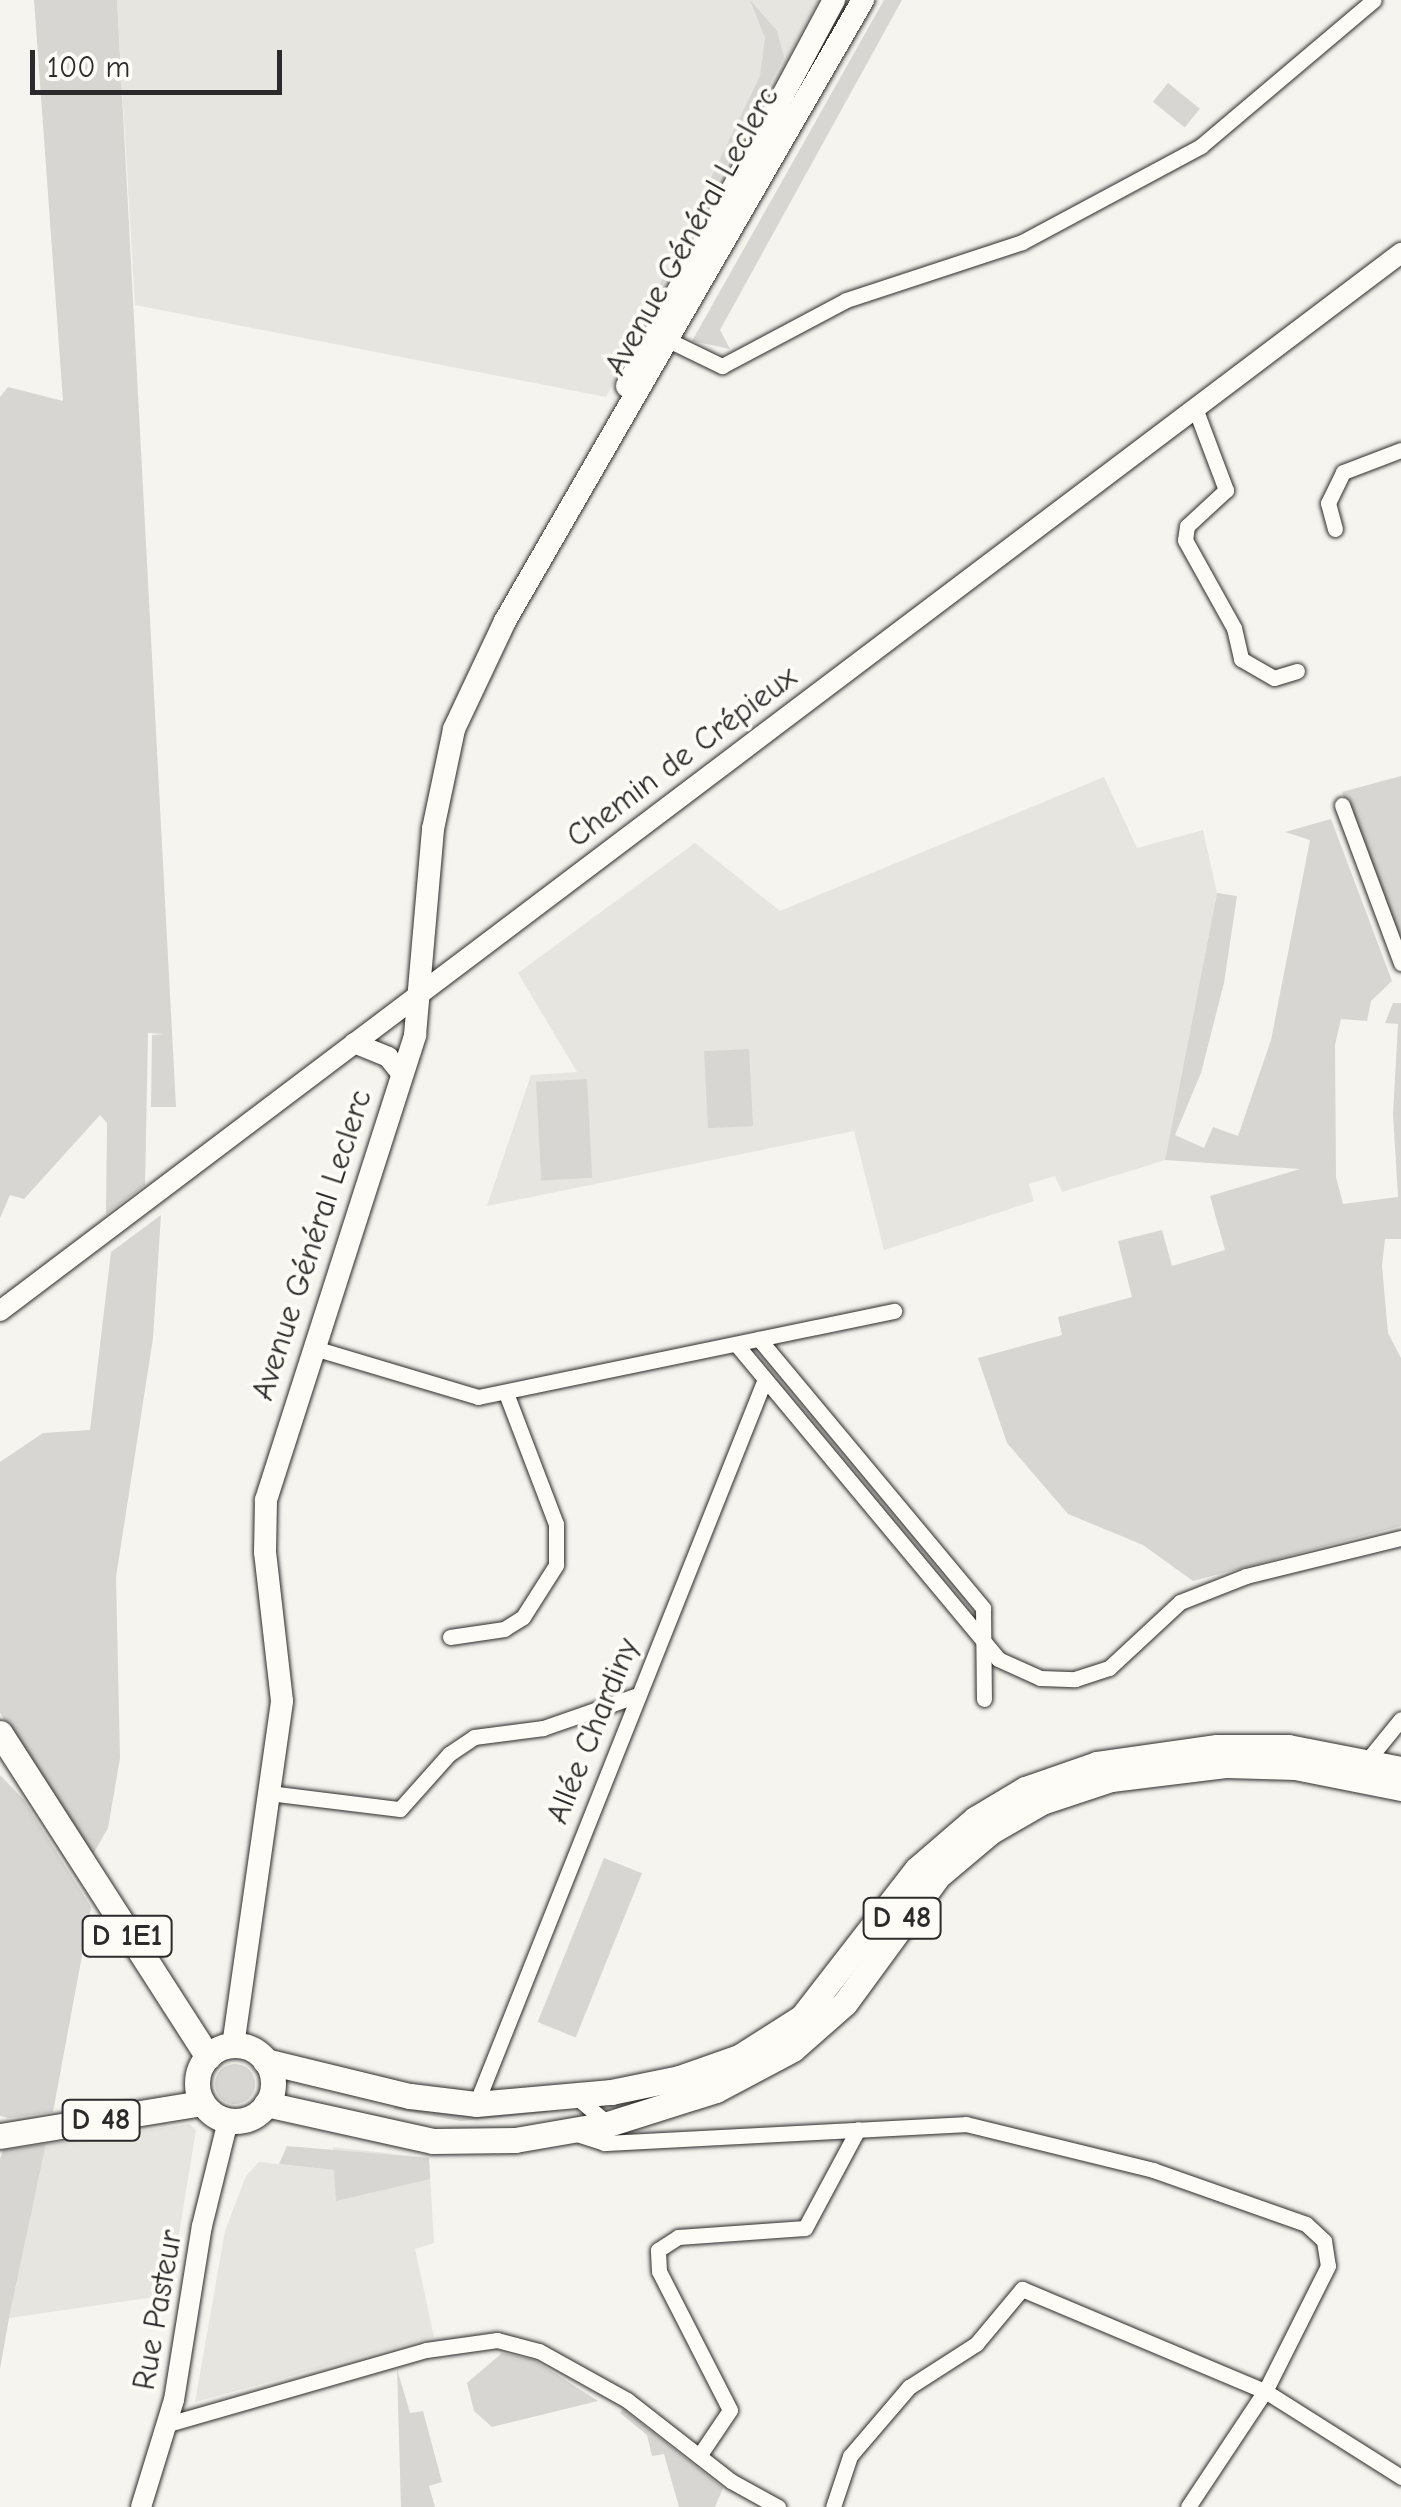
<!DOCTYPE html>
<meta charset="utf-8">
<style>
body{margin:0}
#map{position:relative;width:1401px;height:2507px;overflow:hidden;background:#f5f4ef;font-family:"Comic Neue",sans-serif}
div>[style]{position:absolute}
[style*='--x']{left:calc(var(--x)*1px);top:calc(var(--y)*1px);width:calc(var(--w)*1px);rotate:calc(var(--a)*1deg)}
.built>*{inset:0;background:#e6e5e0}
.green>*{inset:0;background:#d7d6d2;transform-origin:0 0}
.round{border-radius:50%}
.roads{filter:drop-shadow(0 0 2px #2b2b2b) drop-shadow(0 0 2px #2b2b2b)}
.minor>*{height:15px;margin:-7.5px;padding:0 7.5px;transform-origin:7.5px;border-radius:7.5px;background:#fdfcf7}
.tertiary>*{height:20px;margin:-10px;padding:0 10px;transform-origin:10px;border-radius:10px;background:#fdfcf7}
.secondary>*{height:22px;margin:-11px;padding:0 11px;transform-origin:11px;border-radius:11px;background:#fdfcf7}
.primary>*{height:25px;margin:-12.5px;padding:0 12.5px;transform-origin:12.5px;border-radius:12.5px;background:#fdfcf7}
.primary>.ring{margin:-12.5px;padding:0;box-sizing:content-box;background:none;border:25px solid #fdfcf7;border-radius:50%}
span{translate:-50% -50%;white-space:nowrap;text-align:center;line-height:1.15;-webkit-text-stroke:8px #fdfcf7;paint-order:stroke}
.shield-label span{padding:2px 8px;background:#fdfcf7;border:2px solid;border-radius:8px;-webkit-text-stroke-width:0}
.shield-label{font-size:30px;color:#2b2b2b;font-weight:700}
.street-label{font-size:32px;color:#2b2b2b}
.scale{position:absolute;left:30px;top:50px;width:252px;height:45px;box-sizing:border-box;border:5px solid #2b2b2b;border-top:0;padding-left:12px;font-size:30px;line-height:35px;white-space:nowrap;color:#2b2b2b;-webkit-text-stroke:8px #fdfcf7;paint-order:stroke}
</style>
<div id="map">
<div class="built">
<div style="clip-path:polygon(117px 0,819px 0,606px 397px,135px 305px)"></div>
<div style="clip-path:polygon(1104px 777px,1137px 848px,1203px 830px,1217px 893px,1165px 1160px,1062px 1192px,1055px 1176px,1029px 1184px,1034px 1201px,884px 1250px,854px 1131px,487px 1206px,531px 1075px,577px 1072px,518px 973px,695px 843px,780px 911px)"></div>
<div style="clip-path:polygon(190px 2124px,196px 2130px,169px 2295px,9px 2318px,46px 2144px)"></div>
<div style="clip-path:polygon(333px 2147px,429px 2158px,434px 2243px,415px 2249px,434px 2337px,195px 2402px,225px 2231px,246px 2176px,259px 2162px,333px 2170px)"></div>
</div>
<div class="green">
<div style="clip-path:polygon(34px 0,117px 0,176px 1107px,151px 1107px,152px 1035px,165px 1034px,148px 1033px,145px 1185px,106px 1214px,107px 1123px,100px 1115px,24px 1199px,10px 1195px,0 1218px,0 397px,8px 387px,63px 401px)"></div>
<div style="clip-path:polygon(750px 0,777px 31px,784px 57px,635px 336px,760px 76px,765px 38px)"></div>
<div style="clip-path:polygon(884px 0,902px 0,720px 330px,730px 349px,692px 341px)"></div>
<div style="left:1168px;top:83px;width:41px;height:24px;rotate:39deg"></div>
<div style="clip-path:polygon(1401px 776px,1401px 940px,1342px 792px)"></div>
<div style="clip-path:polygon(1331px 819px,1392px 981px,1371px 1001px,1367px 1021px,1341px 1019px,1335px 1045px,1336px 1177px,1343px 1204px,1398px 1197px,1393px 1114px,1398px 1024px,1385px 1023px,1393px 1003px,1401px 1003px,1401px 1239px,1385px 1239px,1382px 1266px,1388px 1333px,1401px 1358px,1401px 1526px,1193px 1581px,1143px 1545px,1068px 1514px,1007px 1443px,978px 1358px,1062px 1335px,1058px 1317px,1132px 1297px,1118px 1241px,1162px 1230px,1172px 1266px,1225px 1250px,1210px 1196px,1300px 1169px,1165px 1160px,1217px 893px,1237px 896px,1224px 983px,1201px 1073px,1175px 1135px,1204px 1148px,1213px 1127px,1238px 1136px,1271px 1040px,1310px 840px,1285px 832px)"></div>
<div style="left:749px;top:1049px;width:77px;height:45px;rotate:87deg"></div>
<div style="left:587px;top:1079px;width:99px;height:51px;rotate:87deg"></div>
<div style="clip-path:polygon(161px 1215px,153px 1338px,116px 1577px,120px 1758px,108px 1828px,92px 1856px,0 1713px,0 1462px,43px 1433px,90px 1430px,111px 1252px)"></div>
<div style="clip-path:polygon(0 1775px,23px 1799px,91px 1907px,53px 2112px,9px 2118px,0 2116px)"></div>
<div style="left:604px;top:1858px;width:41px;height:177px;rotate:22deg"></div>
<div class="round" style="left:215px;top:2064px;width:40px;height:40px"></div>
<div style="clip-path:polygon(396px 2102px,546px 2108px,548px 2112px,461px 2121px,394px 2109px)"></div>
<div style="clip-path:polygon(46px 2144px,9px 2318px,0 2369px,0 2159px,3px 2150px)"></div>
<div style="clip-path:polygon(287px 2146px,429px 2158px,430px 2179px,336px 2201px,334px 2170px,279px 2164px)"></div>
<div style="clip-path:polygon(502px 2353px,534px 2360px,598px 2401px,492px 2427px,474px 2411px,467px 2383px)"></div>
<div style="clip-path:polygon(397px 2369px,410px 2413px,423px 2411px,442px 2482px,429px 2486px,435px 2507px,401px 2507px)"></div>
<div style="clip-path:polygon(623px 2409px,723px 2488px,715px 2507px,679px 2507px,664px 2454px,652px 2456px,647px 2435px,620px 2413px)"></div>
</div>
<div class="roads">
<div class="minor">
<div style="--x:662;--y:337;--w:67;--a:25.8"></div>
<div style="--x:722;--y:366;--w:140;--a:-28"></div>
<div style="--x:846;--y:300;--w:185;--a:-18.2"></div>
<div style="--x:1022;--y:242;--w:203;--a:-28.2"></div>
<div style="--x:1201;--y:146;--w:226;--a:-40.2"></div>
<div style="--x:1195;--y:408;--w:88;--a:69.3"></div>
<div style="--x:1226;--y:490;--w:53;--a:137.3"></div>
<div style="--x:1187;--y:526;--w:14;--a:98"></div>
<div style="--x:1185;--y:540;--w:101;--a:60.9"></div>
<div style="--x:1234;--y:628;--w:32;--a:77"></div>
<div style="--x:1241;--y:659;--w:38;--a:30"></div>
<div style="--x:1274;--y:678;--w:24;--a:-17"></div>
<div style="--x:1335;--y:529;--w:27;--a:-105"></div>
<div style="--x:1328;--y:503;--w:34;--a:-64"></div>
<div style="--x:1343;--y:472;--w:62;--a:-20.8"></div>
<div style="--x:1342;--y:805;--w:169;--a:69.5"></div>
<div style="--x:759;--y:1339;--w:350;--a:50.2"></div>
<div style="--x:983;--y:1608;--w:91;--a:89.4"></div>
<div style="--x:736;--y:1344;--w:410;--a:50.2"></div>
<div style="--x:998;--y:1659;--w:46;--a:24.3"></div>
<div style="--x:1040;--y:1678;--w:35;--a:2"></div>
<div style="--x:1075;--y:1679;--w:36;--a:-18"></div>
<div style="--x:1109;--y:1668;--w:97;--a:-42.9"></div>
<div style="--x:1180;--y:1602;--w:71;--a:-21.5"></div>
<div style="--x:1246;--y:1576;--w:160;--a:-13.8"></div>
<div style="--x:314;--y:1348;--w:171;--a:16.6"></div>
<div style="--x:478;--y:1397;--w:425;--a:-11.7"></div>
<div style="--x:450;--y:1637;--w:55;--a:-8.4"></div>
<div style="--x:504;--y:1629;--w:22;--a:-32"></div>
<div style="--x:523;--y:1617;--w:62;--a:-57.6"></div>
<div style="--x:556;--y:1565;--w:41;--a:-90"></div>
<div style="--x:556;--y:1524;--w:140;--a:-110.9"></div>
<div style="--x:1366;--y:1762;--w:55;--a:-50.9"></div>
<div style="--x:269;--y:1793;--w:132;--a:7"></div>
<div style="--x:400;--y:1809;--w:74;--a:-48.3"></div>
<div style="--x:449;--y:1754;--w:30;--a:-34"></div>
<div style="--x:474;--y:1737;--w:70;--a:-7.4"></div>
<div style="--x:543;--y:1728;--w:101;--a:-19.2"></div>
<div style="--x:575;--y:2096;--w:48;--a:40"></div>
<div style="--x:476;--y:2104;--w:780;--a:-68.27"></div>
<div style="--x:574;--y:2133;--w:32;--a:18"></div>
<div style="--x:604;--y:2143;--w:362;--a:-3"></div>
<div style="--x:966;--y:2124;--w:193;--a:13.8"></div>
<div style="--x:1153;--y:2170;--w:162;--a:19.4"></div>
<div style="--x:1306;--y:2224;--w:25;--a:43"></div>
<div style="--x:1324;--y:2241;--w:25;--a:81"></div>
<div style="--x:1328;--y:2266;--w:140;--a:116.7"></div>
<div style="--x:1265;--y:2391;--w:161;--a:32.3"></div>
<div style="--x:168;--y:2424;--w:268;--a:-16"></div>
<div style="--x:426;--y:2350;--w:72;--a:-8"></div>
<div style="--x:497;--y:2340;--w:43;--a:14.7"></div>
<div style="--x:539;--y:2351;--w:101;--a:29.1"></div>
<div style="--x:627;--y:2400;--w:132;--a:37.9"></div>
<div style="--x:731;--y:2481;--w:54;--a:29"></div>
<div style="--x:699;--y:2456;--w:55;--a:-56"></div>
<div style="--x:730;--y:2410;--w:156;--a:-117.1"></div>
<div style="--x:659;--y:2271;--w:21;--a:-93"></div>
<div style="--x:658;--y:2250;--w:24;--a:-33"></div>
<div style="--x:678;--y:2237;--w:127;--a:-4.1"></div>
<div style="--x:805;--y:2228;--w:112;--a:-61.8"></div>
<div style="--x:833;--y:2507;--w:54;--a:-71.6"></div>
<div style="--x:850;--y:2456;--w:91;--a:-49.5"></div>
<div style="--x:909;--y:2387;--w:80;--a:-32.7"></div>
<div style="--x:976;--y:2344;--w:72;--a:-50.1"></div>
<div style="--x:1022;--y:2289;--w:264;--a:22.8"></div>
<div style="--x:1265;--y:2391;--w:139;--a:123.6"></div>
</div>
<div class="tertiary">
<div style="--x:354;--y:1043;--w:37;--a:22"></div>
<div style="--x:388;--y:1057;--w:22;--a:51"></div>
<div style="--x:0;--y:1311;--w:1756;--a:-37.06"></div>
<div style="--x:141;--y:2507;--w:112;--a:-72.9"></div>
<div style="--x:174;--y:2400;--w:176;--a:-80.9"></div>
<div style="--x:202;--y:2226;--w:108;--a:-76.1"></div>
</div>
<div class="secondary">
<div style="--x:627;--y:386;--w:438;--a:-61.8"></div>
<div style="--x:233;--y:2046;--w:348;--a:-81.9"></div>
<div style="--x:282;--y:1701;--w:150;--a:-96.5"></div>
<div style="--x:265;--y:1552;--w:52;--a:-88.9"></div>
<div style="--x:266;--y:1500;--w:488;--a:-72.2"></div>
<div style="--x:415;--y:1035;--w:207;--a:-85"></div>
<div style="--x:433;--y:829;--w:102;--a:-78.1"></div>
<div style="--x:454;--y:729;--w:119;--a:-64.7"></div>
<div style="--x:505;--y:621;--w:717;--a:-60.04"></div>
</div>
<div class="primary">
<div style="--x:0;--y:1733;--w:385;--a:57.3"></div>
<div class="ring" style="left:197px;top:2045px;width:51px;height:51px"></div>
<div style="--x:265;--y:2061;--w:149;--a:13.6"></div>
<div style="--x:410;--y:2096;--w:66;--a:6.9"></div>
<div style="--x:476;--y:2104;--w:136;--a:-5.1"></div>
<div style="--x:611;--y:2092;--w:69;--a:-11.6"></div>
<div style="--x:679;--y:2078;--w:64;--a:-19.3"></div>
<div style="--x:739;--y:2057;--w:75;--a:-32.4"></div>
<div style="--x:802;--y:2017;--w:187;--a:-52.2"></div>
<div style="--x:917;--y:1869;--w:77;--a:-40.8"></div>
<div style="--x:975;--y:1819;--w:58;--a:-31"></div>
<div style="--x:1025;--y:1789;--w:76;--a:-19.1"></div>
<div style="--x:1097;--y:1764;--w:121;--a:-8.1"></div>
<div style="--x:1217;--y:1747;--w:71;--a:0"></div>
<div style="--x:1288;--y:1747;--w:115;--a:11"></div>
<div style="--x:266;--y:2104;--w:171;--a:12.5"></div>
<div style="--x:433;--y:2141;--w:82;--a:-0.7"></div>
<div style="--x:515;--y:2140;--w:94;--a:-9.8"></div>
<div style="--x:608;--y:2124;--w:113;--a:-17.5"></div>
<div style="--x:716;--y:2090;--w:87;--a:-28"></div>
<div style="--x:793;--y:2049;--w:69;--a:-41.5"></div>
<div style="--x:845;--y:2003;--w:157;--a:-53.8"></div>
<div style="--x:938;--y:1876;--w:68;--a:-40.2"></div>
<div style="--x:990;--y:1832;--w:60;--a:-30"></div>
<div style="--x:1042;--y:1802;--w:73;--a:-18.4"></div>
<div style="--x:1111;--y:1779;--w:117;--a:-6.9"></div>
<div style="--x:1227;--y:1765;--w:68;--a:1.7"></div>
<div style="--x:1295;--y:1767;--w:108;--a:11.2"></div>
<div style="--x:0;--y:2136;--w:205;--a:-9.3"></div>
</div>
</div>
<div class="shield-label">
<span style="left:902px;top:1918px">D 48</span>
<span style="left:127px;top:1936px">D 1E1</span>
<span style="left:101px;top:2120px">D 48</span>
</div>
<div class="street-label">
<span style="left:692px;top:231px;rotate:-61deg">Avenue Général Leclerc</span>
<span style="left:682px;top:757px;rotate:-37deg">Chemin de Crépieux</span>
<span style="left:312px;top:1245px;rotate:-72deg">Avenue Général Leclerc</span>
<span style="left:593px;top:1731px;rotate:-68deg">Allée Chardiny</span>
<span style="left:158px;top:2310px;rotate:-80deg">Rue Pasteur</span>
</div>
<div class="scale">100 m</div>
</div>
